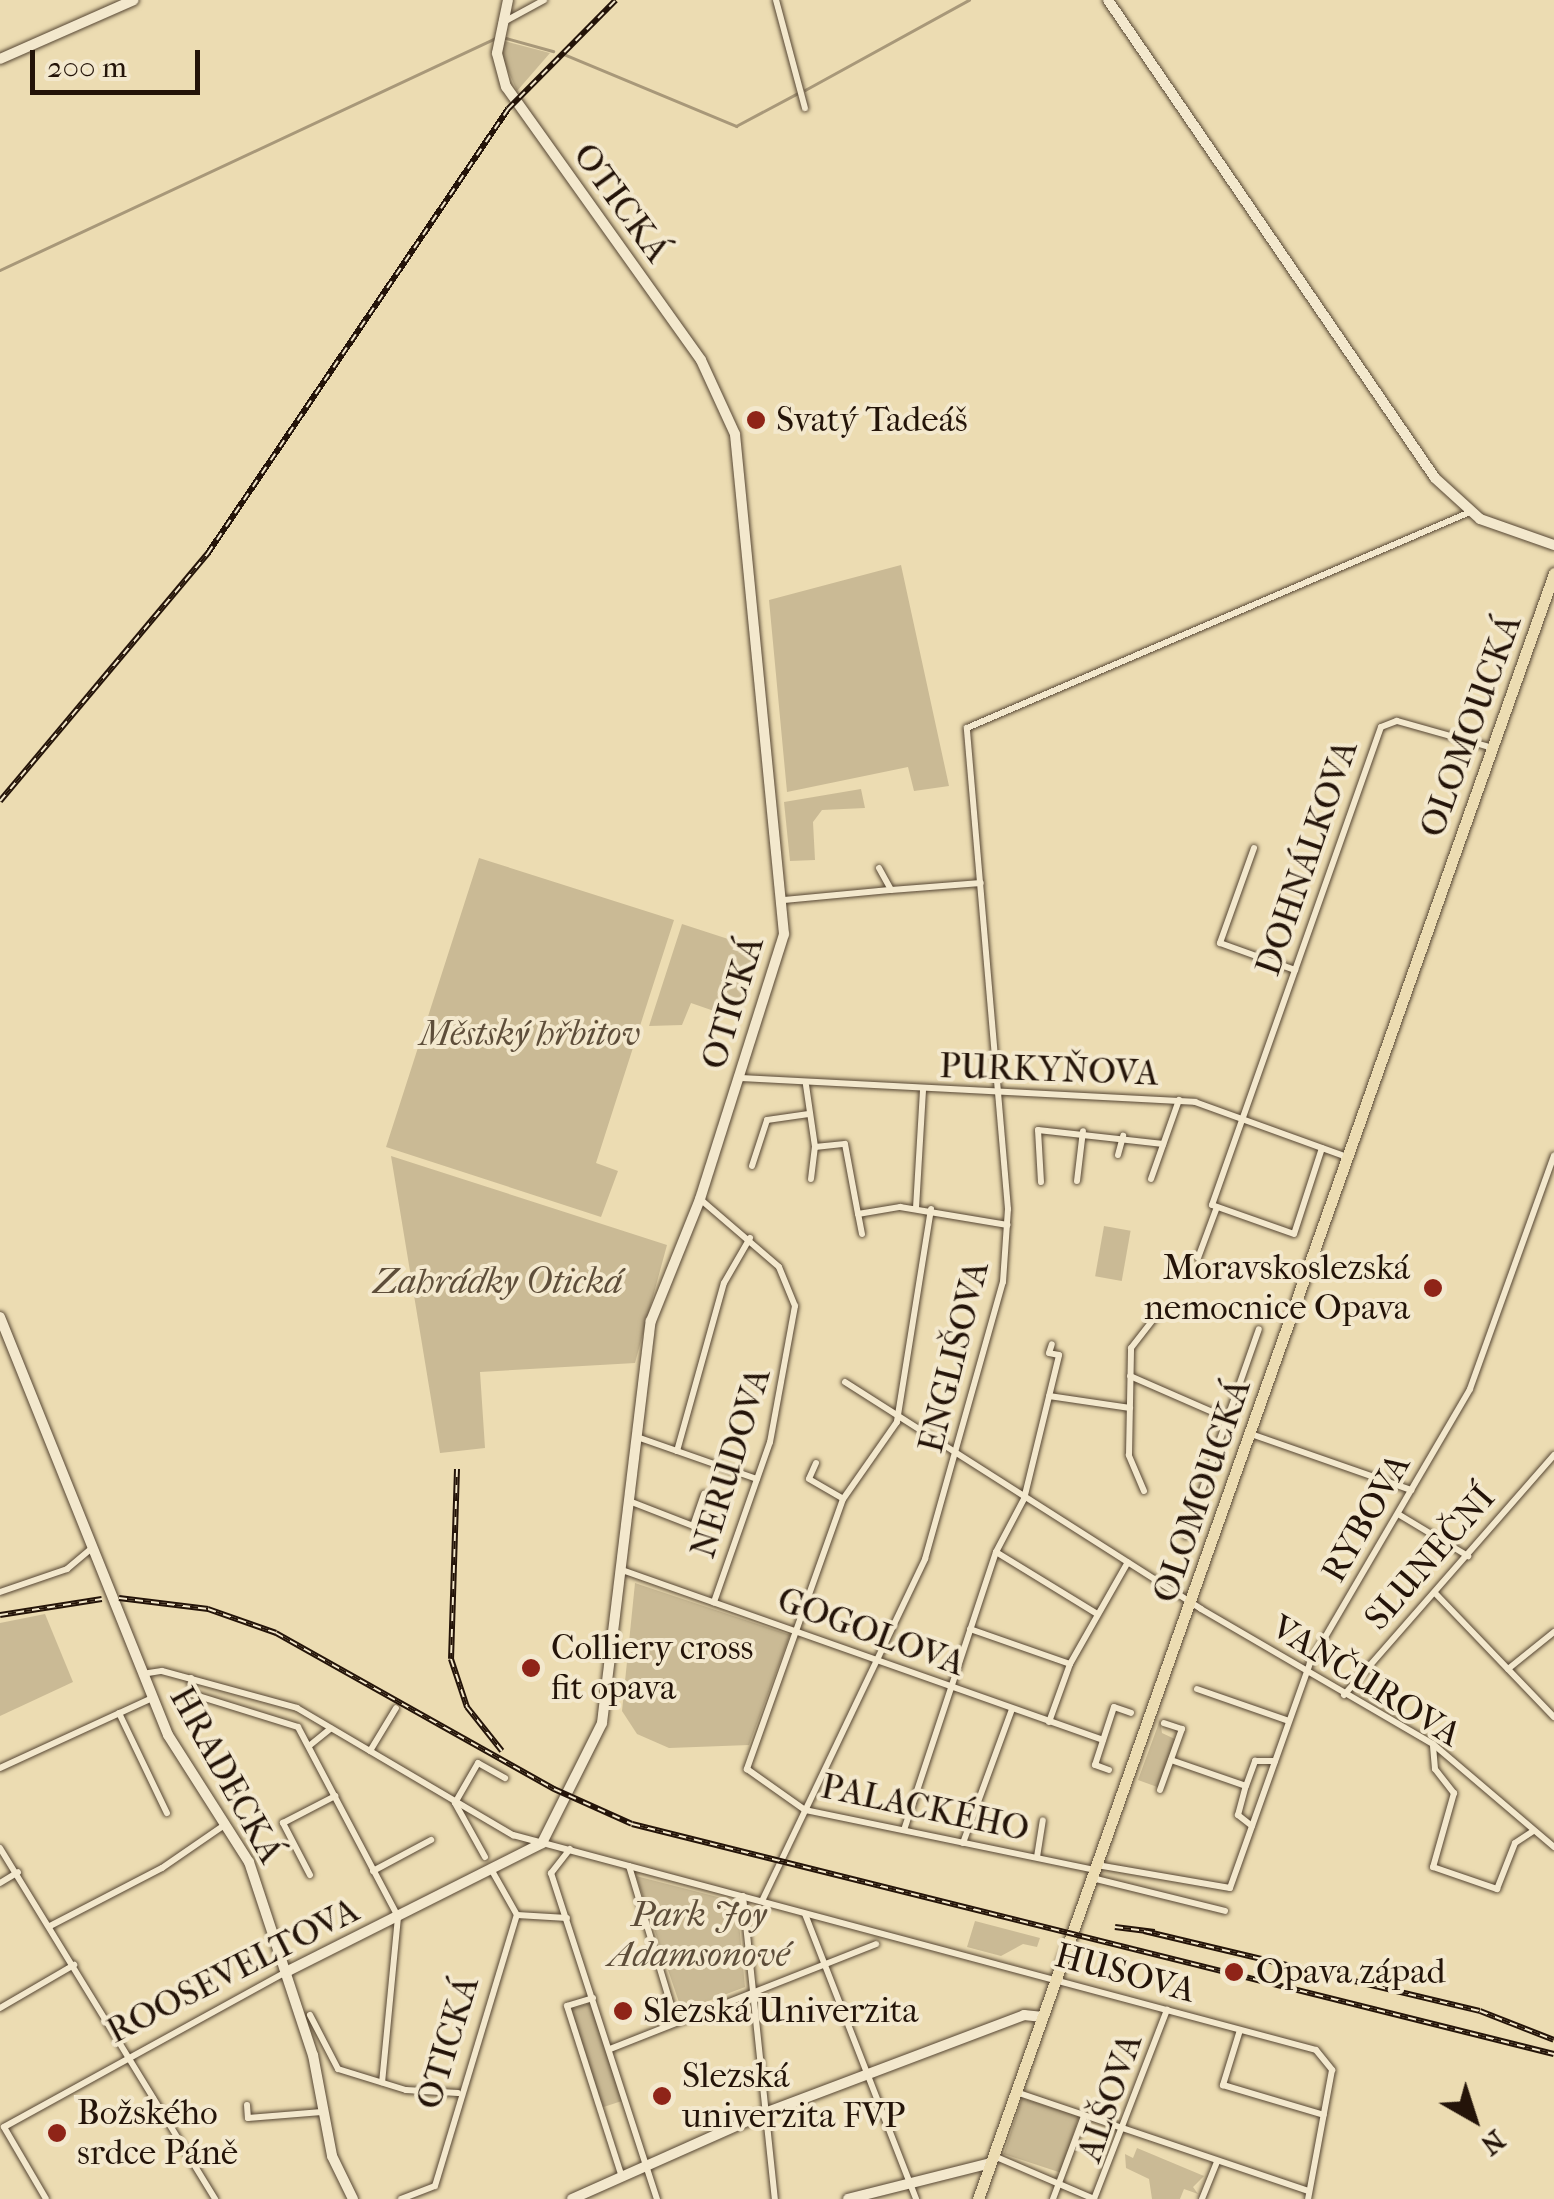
<!DOCTYPE html>
<meta charset="utf-8">
<style>
body{margin:0}
#map{position:relative;width:1554px;height:2199px;overflow:hidden;background:#ecdcb2;font-family:"IM FELL French Canon",serif}
div>[style]{position:absolute}
[style*='--x']{left:calc(var(--x)*1px);top:calc(var(--y)*1px);width:calc(var(--w)*1px);rotate:calc(var(--a)*1deg)}
.green>*{inset:0;background:#caba95;transform-origin:0 0}
.stream>*{height:2.5px;margin:-1.25px;padding:0 1.25px;transform-origin:1.25px;border-radius:1.25px;background:#a89879}
.roads{filter:drop-shadow(0 0 2px #564633) drop-shadow(0 0 2px #564633)}
.street>*{height:6px;margin:-3px;padding:0 3px;transform-origin:3px;border-radius:3px;background:#f3e8cd}
.secondary>*{height:10px;margin:-5px;padding:0 5px;transform-origin:5px;border-radius:5px;background:#f3e8cd}
.primary>*{height:11px;margin:-5.5px;padding:0 5.5px;transform-origin:5.5px;border-radius:5.5px;background:#ecdcb2}
.rail>*{height:6px;margin-top:-3px;transform-origin:0;background:repeating-linear-gradient(90deg,#f3e8cd 0 8px,#241409 0 16px);box-sizing:border-box;border-block:2px solid #241409}
.dots>*{width:28px;height:28px;translate:-50% -50%;box-sizing:border-box;border:5px solid #f3e8cd;border-radius:50%}
span{translate:-50% -50%;white-space:nowrap;text-align:center;line-height:1.15;-webkit-text-stroke:8px #f3e8cd;paint-order:stroke}
.street-label{font-size:35px;color:#241409}
.poi-label{font-size:35px;color:#241409}
.left{translate:0 -50%;text-align:left}
.right{translate:-100% -50%;text-align:right}
.park-label{font-size:35px;color:#5e4e3a;font-style:italic}
.north{position:absolute;left:1424px;top:2069px;width:100px;height:100px;-webkit-text-stroke:8px #f3e8cd;paint-order:stroke;rotate:141deg;font-size:28px;font-weight:700;line-height:40px;text-align:center;color:#241409}
.north::after{content:'';display:block;margin:auto;width:35px;height:45px;background:#241409;clip-path:polygon(50% 0,100% 100%,50% 72%,0 100%)}
.scale{position:absolute;left:30px;top:50px;width:170px;height:45px;box-sizing:border-box;border:5px solid #241409;border-top:0;padding-left:12px;font-size:30px;line-height:35px;white-space:nowrap;color:#241409;-webkit-text-stroke:8px #f3e8cd;paint-order:stroke}
</style>
<div id="map">
<div class="green">
<div style="clip-path:polygon(504px 41px,550px 53px,517px 91px,502px 57px)"></div>
<div style="clip-path:polygon(901px 565px,949px 786px,914px 791px,908px 767px,787px 792px,769px 600px)"></div>
<div style="clip-path:polygon(861px 789px,865px 808px,822px 810px,813px 822px,815px 860px,790px 861px,784px 802px)"></div>
<div style="clip-path:polygon(479px 858px,674px 920px,596px 1163px,618px 1171px,601px 1217px,386px 1147px)"></div>
<div style="clip-path:polygon(682px 924px,762px 950px,740px 1020px,691px 1003px,682px 1025px,649px 1026px)"></div>
<div style="clip-path:polygon(391px 1156px,667px 1245px,635px 1363px,480px 1372px,485px 1448px,440px 1453px)"></div>
<div style="left:1104px;top:1226px;width:27px;height:51px;rotate:10deg"></div>
<div style="clip-path:polygon(635px 1583px,790px 1635px,749px 1745px,669px 1748px,637px 1734px,622px 1711px)"></div>
<div style="clip-path:polygon(45px 1614px,73px 1682px,0 1716px,0 1623px)"></div>
<div style="clip-path:polygon(1160px 1720px,1162px 1733px,1177px 1740px,1160px 1788px,1138px 1780px)"></div>
<div style="clip-path:polygon(636px 1876px,737px 1902px,745px 1987px,682px 2011px)"></div>
<div style="clip-path:polygon(975px 1921px,1040px 1938px,1037px 1947px,1023px 1944px,1001px 1956px,967px 1947px)"></div>
<div style="left:590px;top:2003px;width:103px;height:20px;rotate:72deg"></div>
<div style="left:1022px;top:2098px;width:60px;height:59px;rotate:18deg"></div>
<div style="clip-path:polygon(1137px 2148px,1204px 2176px,1193px 2187px,1198px 2194px,1184px 2189px,1180px 2199px,1152px 2199px,1149px 2179px,1126px 2168px,1125px 2154px,1133px 2158px)"></div>
</div>
<div class="stream">
<div style="--x:506;--y:38;--w:49;--a:15.5"></div>
<div style="--x:561;--y:53;--w:190;--a:22.6"></div>
<div style="--x:736;--y:126;--w:70;--a:-28"></div>
<div style="--x:805;--y:90;--w:187;--a:-28.8"></div>
<div style="--x:0;--y:270;--w:550;--a:-25.07"></div>
</div>
<div class="roads">
<div class="street">
<div style="--x:776;--y:0;--w:112;--a:75"></div>
<div style="--x:502;--y:23;--w:48;--a:-28.7"></div>
<div style="--x:1254;--y:848;--w:101;--a:109.7"></div>
<div style="--x:1220;--y:943;--w:80;--a:19.8"></div>
<div style="--x:879;--y:868;--w:25;--a:61"></div>
<div style="--x:891;--y:890;--w:90;--a:-4.4"></div>
<div style="--x:784;--y:900;--w:106;--a:-5.4"></div>
<div style="--x:739;--y:1078;--w:457;--a:3"></div>
<div style="--x:1195;--y:1102;--w:162;--a:19.9"></div>
<div style="--x:806;--y:1085;--w:63;--a:81.7"></div>
<div style="--x:815;--y:1147;--w:30;--a:-6"></div>
<div style="--x:845;--y:1144;--w:71;--a:79.5"></div>
<div style="--x:1322;--y:1148;--w:90;--a:108"></div>
<div style="--x:1294;--y:1234;--w:87;--a:-160.5"></div>
<div style="--x:1212;--y:1205;--w:507;--a:-70.53"></div>
<div style="--x:1381;--y:727;--w:17;--a:-21"></div>
<div style="--x:1397;--y:721;--w:100;--a:15.7"></div>
<div style="--x:1118;--y:1155;--w:20;--a:-75"></div>
<div style="--x:752;--y:1166;--w:48;--a:-71.9"></div>
<div style="--x:767;--y:1120;--w:42;--a:-8.1"></div>
<div style="--x:811;--y:1179;--w:32;--a:-83"></div>
<div style="--x:1151;--y:1179;--w:84;--a:-70.5"></div>
<div style="--x:1077;--y:1181;--w:50;--a:-83.2"></div>
<div style="--x:1041;--y:1182;--w:52;--a:-93.3"></div>
<div style="--x:1038;--y:1130;--w:126;--a:6.4"></div>
<div style="--x:700;--y:1199;--w:104;--a:40.7"></div>
<div style="--x:779;--y:1267;--w:42;--a:67.7"></div>
<div style="--x:795;--y:1306;--w:138;--a:100.4"></div>
<div style="--x:770;--y:1442;--w:170;--a:109.3"></div>
<div style="--x:916;--y:1208;--w:118;--a:-86.6"></div>
<div style="--x:931;--y:1209;--w:216;--a:99.1"></div>
<div style="--x:897;--y:1422;--w:94;--a:125"></div>
<div style="--x:843;--y:1499;--w:287;--a:109.6"></div>
<div style="--x:747;--y:1769;--w:71;--a:35.3"></div>
<div style="--x:805;--y:1810;--w:295;--a:11.7"></div>
<div style="--x:862;--y:1234;--w:20;--a:-101"></div>
<div style="--x:858;--y:1214;--w:43;--a:-9.5"></div>
<div style="--x:900;--y:1207;--w:109;--a:9.5"></div>
<div style="--x:1198;--y:1258;--w:54;--a:-69.6"></div>
<div style="--x:1130;--y:1376;--w:105;--a:23.6"></div>
<div style="--x:845;--y:1382;--w:422;--a:32.5"></div>
<div style="--x:1201;--y:1609;--w:268;--a:30.2"></div>
<div style="--x:1433;--y:1744;--w:159;--a:40.4"></div>
<div style="--x:1049;--y:1396;--w:82;--a:8.4"></div>
<div style="--x:1251;--y:1434;--w:170;--a:19.3"></div>
<div style="--x:637;--y:1437;--w:127;--a:19.3"></div>
<div style="--x:677;--y:1451;--w:174;--a:-74.4"></div>
<div style="--x:724;--y:1283;--w:52;--a:-60"></div>
<div style="--x:816;--y:1463;--w:17;--a:114"></div>
<div style="--x:809;--y:1479;--w:39;--a:30"></div>
<div style="--x:1144;--y:1491;--w:39;--a:-113"></div>
<div style="--x:1129;--y:1455;--w:107;--a:-88.9"></div>
<div style="--x:1131;--y:1348;--w:39;--a:-52"></div>
<div style="--x:629;--y:1501;--w:69;--a:21.3"></div>
<div style="--x:693;--y:1526;--w:34;--a:-71"></div>
<div style="--x:1398;--y:1514;--w:82;--a:31"></div>
<div style="--x:1186;--y:1536;--w:219;--a:-70.6"></div>
<div style="--x:996;--y:1552;--w:119;--a:31.5"></div>
<div style="--x:622;--y:1570;--w:510;--a:19.46"></div>
<div style="--x:0;--y:1592;--w:71;--a:-18.9"></div>
<div style="--x:67;--y:1569;--w:31;--a:-40"></div>
<div style="--x:1435;--y:1593;--w:172;--a:46.2"></div>
<div style="--x:970;--y:1629;--w:106;--a:19.3"></div>
<div style="--x:1508;--y:1669;--w:59;--a:-38.8"></div>
<div style="--x:142;--y:1674;--w:20;--a:-9"></div>
<div style="--x:162;--y:1671;--w:140;--a:15.3"></div>
<div style="--x:297;--y:1708;--w:251;--a:30.5"></div>
<div style="--x:513;--y:1835;--w:831;--a:14.99"></div>
<div style="--x:1316;--y:2050;--w:26;--a:51"></div>
<div style="--x:1332;--y:2070;--w:131;--a:100.5"></div>
<div style="--x:191;--y:1678;--w:16;--a:86"></div>
<div style="--x:192;--y:1694;--w:111;--a:17.3"></div>
<div style="--x:298;--y:1727;--w:215;--a:62.2"></div>
<div style="--x:398;--y:1917;--w:166;--a:95.5"></div>
<div style="--x:1197;--y:1689;--w:97;--a:19.2"></div>
<div style="--x:1344;--y:1695;--w:319;--a:-48.8"></div>
<div style="--x:119;--y:1713;--w:111;--a:64.4"></div>
<div style="--x:1049;--y:1722;--w:62;--a:-70.1"></div>
<div style="--x:1070;--y:1664;--w:117;--a:-60.4"></div>
<div style="--x:309;--y:1746;--w:28;--a:-39"></div>
<div style="--x:1433;--y:1746;--w:23;--a:85"></div>
<div style="--x:1435;--y:1769;--w:31;--a:52"></div>
<div style="--x:1454;--y:1793;--w:77;--a:105.8"></div>
<div style="--x:1433;--y:1867;--w:68;--a:19"></div>
<div style="--x:1497;--y:1889;--w:49;--a:-68.6"></div>
<div style="--x:1515;--y:1843;--w:20;--a:-33"></div>
<div style="--x:370;--y:1751;--w:50;--a:-58.8"></div>
<div style="--x:1171;--y:1760;--w:79;--a:19.1"></div>
<div style="--x:0;--y:1768;--w:167;--a:-24.7"></div>
<div style="--x:1109;--y:1770;--w:15;--a:-160"></div>
<div style="--x:1095;--y:1765;--w:61;--a:-71.9"></div>
<div style="--x:1114;--y:1707;--w:18;--a:19"></div>
<div style="--x:1160;--y:1790;--w:65;--a:-70.2"></div>
<div style="--x:1182;--y:1729;--w:19;--a:-162"></div>
<div style="--x:1252;--y:1826;--w:18;--a:-142"></div>
<div style="--x:1238;--y:1815;--w:30;--a:-75"></div>
<div style="--x:1246;--y:1786;--w:27;--a:-70"></div>
<div style="--x:1255;--y:1761;--w:20;--a:0"></div>
<div style="--x:904;--y:1830;--w:293;--a:-71.7"></div>
<div style="--x:996;--y:1552;--w:60;--a:-62.2"></div>
<div style="--x:1024;--y:1499;--w:148;--a:-76.3"></div>
<div style="--x:1059;--y:1355;--w:10;--a:-169"></div>
<div style="--x:1049;--y:1353;--w:9;--a:-72"></div>
<div style="--x:963;--y:1843;--w:143;--a:-69.9"></div>
<div style="--x:0;--y:1848;--w:412;--a:58.5"></div>
<div style="--x:570;--y:1849;--w:31;--a:128"></div>
<div style="--x:551;--y:1873;--w:343;--a:72"></div>
<div style="--x:485;--y:1857;--w:62;--a:-119.1"></div>
<div style="--x:455;--y:1803;--w:46;--a:-60.1"></div>
<div style="--x:478;--y:1763;--w:31;--a:29"></div>
<div style="--x:1037;--y:1857;--w:37;--a:-81"></div>
<div style="--x:1097;--y:1865;--w:135;--a:9.8"></div>
<div style="--x:1230;--y:1888;--w:239;--a:-70.4"></div>
<div style="--x:1310;--y:1663;--w:317;--a:-59.7"></div>
<div style="--x:1470;--y:1389;--w:248;--a:-70.2"></div>
<div style="--x:629;--y:1866;--w:163;--a:73.2"></div>
<div style="--x:491;--y:1869;--w:53;--a:60.5"></div>
<div style="--x:517;--y:1915;--w:50;--a:3.4"></div>
<div style="--x:373;--y:1871;--w:66;--a:-28.1"></div>
<div style="--x:310;--y:1875;--w:59;--a:-117.4"></div>
<div style="--x:283;--y:1823;--w:59;--a:-27.4"></div>
<div style="--x:1092;--y:1878;--w:137;--a:13.9"></div>
<div style="--x:0;--y:1883;--w:21;--a:-31"></div>
<div style="--x:743;--y:1896;--w:305;--a:84"></div>
<div style="--x:762;--y:1901;--w:379;--a:-64.5"></div>
<div style="--x:925;--y:1559;--w:288;--a:-74.3"></div>
<div style="--x:1003;--y:1282;--w:73;--a:-86.1"></div>
<div style="--x:1008;--y:1209;--w:483;--a:-94.9"></div>
<div style="--x:967;--y:728;--w:547;--a:-23.24"></div>
<div style="--x:805;--y:1914;--w:306;--a:68.7"></div>
<div style="--x:50;--y:1926;--w:126;--a:-27.4"></div>
<div style="--x:162;--y:1868;--w:78;--a:-34.5"></div>
<div style="--x:593;--y:1998;--w:27;--a:163"></div>
<div style="--x:567;--y:2006;--w:176;--a:72.2"></div>
<div style="--x:0;--y:2008;--w:86;--a:-30.2"></div>
<div style="--x:310;--y:2015;--w:61;--a:62.6"></div>
<div style="--x:338;--y:2069;--w:71;--a:17.2"></div>
<div style="--x:406;--y:2090;--w:52;--a:3.3"></div>
<div style="--x:1240;--y:2030;--w:58;--a:107.2"></div>
<div style="--x:1223;--y:2085;--w:105;--a:16.5"></div>
<div style="--x:610;--y:2049;--w:286;--a:-21.5"></div>
<div style="--x:1016;--y:2092;--w:306;--a:18.7"></div>
<div style="--x:247;--y:2105;--w:13;--a:86"></div>
<div style="--x:248;--y:2118;--w:74;--a:-4.6"></div>
<div style="--x:4;--y:2127;--w:322;--a:-28.8"></div>
<div style="--x:4;--y:2127;--w:83;--a:59.7"></div>
<div style="--x:994;--y:2156;--w:109;--a:23.3"></div>
<div style="--x:435;--y:2186;--w:283;--a:-73.2"></div>
<div style="--x:401;--y:2199;--w:36;--a:-21"></div>
<div style="--x:1053;--y:2199;--w:89;--a:-69.5"></div>
<div style="--x:1094;--y:2199;--w:203;--a:-68.9"></div>
<div style="--x:1202;--y:2199;--w:40;--a:-68"></div>
</div>
<div class="secondary">
<div style="--x:1108;--y:0;--w:579;--a:55.62"></div>
<div style="--x:1435;--y:478;--w:61;--a:42.3"></div>
<div style="--x:1480;--y:519;--w:78;--a:19.4"></div>
<div style="--x:0;--y:59;--w:146;--a:-23.8"></div>
<div style="--x:0;--y:1317;--w:450;--a:68.1"></div>
<div style="--x:168;--y:1735;--w:151;--a:57.5"></div>
<div style="--x:249;--y:1862;--w:203;--a:71.7"></div>
<div style="--x:313;--y:2055;--w:103;--a:79.3"></div>
<div style="--x:332;--y:2156;--w:48;--a:64"></div>
<div style="--x:286;--y:1972;--w:287;--a:-26.7"></div>
<div style="--x:542;--y:1843;--w:134;--a:-63.4"></div>
<div style="--x:602;--y:1723;--w:405;--a:-83.1"></div>
<div style="--x:651;--y:1321;--w:131;--a:-68.1"></div>
<div style="--x:700;--y:1199;--w:278;--a:-72.4"></div>
<div style="--x:784;--y:934;--w:502;--a:-95.6"></div>
<div style="--x:735;--y:434;--w:81;--a:-114.7"></div>
<div style="--x:701;--y:360;--w:335;--a:-125.5"></div>
<div style="--x:506;--y:87;--w:35;--a:-105"></div>
<div style="--x:497;--y:53;--w:54;--a:-78.3"></div>
<div style="--x:572;--y:2199;--w:211;--a:-24"></div>
<div style="--x:765;--y:2113;--w:277;--a:-20.7"></div>
<div style="--x:1024;--y:2015;--w:19;--a:6"></div>
<div style="--x:848;--y:2199;--w:147;--a:-14.1"></div>
</div>
<div class="primary">
<div style="--x:978;--y:2199;--w:1725;--a:-70.49"></div>
</div>
</div>
<div class="rail">
<div style="--x:0;--y:801;--w:324;--a:-50"></div>
<div style="--x:208;--y:553;--w:536;--a:-55.95"></div>
<div style="--x:508;--y:109;--w:153;--a:-45.3"></div>
<div style="--x:457;--y:1469;--w:190;--a:91.8"></div>
<div style="--x:451;--y:1659;--w:51;--a:71.6"></div>
<div style="--x:467;--y:1707;--w:56;--a:51.5"></div>
<div style="--x:119;--y:1598;--w:90;--a:7"></div>
<div style="--x:208;--y:1609;--w:72;--a:19.4"></div>
<div style="--x:276;--y:1633;--w:319;--a:29.3"></div>
<div style="--x:554;--y:1789;--w:85;--a:24.2"></div>
<div style="--x:632;--y:1824;--w:950;--a:14.01"></div>
<div style="--x:0;--y:1615;--w:103;--a:-8.9"></div>
<div style="--x:1115;--y:1927;--w:40;--a:7.1"></div>
<div style="--x:1144;--y:1931;--w:345;--a:13.4"></div>
<div style="--x:1480;--y:2011;--w:79;--a:21.4"></div>
</div>
<div class="dots">
<div style="left:756px;top:420px;background:#8f2418"></div>
<div style="left:1433px;top:1288px;background:#8f2418"></div>
<div style="left:531px;top:1668px;background:#8f2418"></div>
<div style="left:1234px;top:1972px;background:#8f2418"></div>
<div style="left:623px;top:2011px;background:#8f2418"></div>
<div style="left:662px;top:2096px;background:#8f2418"></div>
<div style="left:57px;top:2133px;background:#8f2418"></div>
</div>
<div class="street-label">
<span style="left:621px;top:203px;rotate:54deg">OTICKÁ</span>
<span style="left:1471px;top:726px;rotate:-70deg">OLOMOUCKÁ</span>
<span style="left:1307px;top:858px;rotate:-71deg">DOHNÁLKOVA</span>
<span style="left:733px;top:1003px;rotate:-73deg">OTICKÁ</span>
<span style="left:1049px;top:1070px;rotate:2deg">PURKYŇOVA</span>
<span style="left:954px;top:1357px;rotate:-76deg">ENGLIŠOVA</span>
<span style="left:731px;top:1463px;rotate:-73deg">NERUDOVA</span>
<span style="left:1202px;top:1491px;rotate:-71deg">OLOMOUCKÁ</span>
<span style="left:1366px;top:1518px;rotate:-60deg">RYBOVA</span>
<span style="left:1430px;top:1558px;rotate:-49deg">SLUNEČNÍ</span>
<span style="left:871px;top:1632px;rotate:20deg">GOGOLOVA</span>
<span style="left:1366px;top:1681px;rotate:32deg">VANČUROVA</span>
<span style="left:226px;top:1775px;rotate:61deg">HRADECKÁ</span>
<span style="left:925px;top:1808px;rotate:12deg">PALACKÉHO</span>
<span style="left:233px;top:1971px;rotate:-27deg">ROOSEVELTOVA</span>
<span style="left:1125px;top:1973px;rotate:15deg">HUSOVA</span>
<span style="left:448px;top:2043px;rotate:-73deg">OTICKÁ</span>
<span style="left:1110px;top:2098px;rotate:-71deg">ALŠOVA</span>
</div>
<div class="poi-label">
<span class="left" style="left:776px;top:420px">Svatý Tadeáš</span>
<span class="right" style="left:1410px;top:1288px">Moravskoslezská<br>nemocnice Opava</span>
<span class="left" style="left:551px;top:1668px">Colliery cross<br>fit opava</span>
<span class="left" style="left:1256px;top:1972px">Opava západ</span>
<span class="left" style="left:643px;top:2011px">Slezská Univerzita</span>
<span class="left" style="left:682px;top:2096px">Slezská<br>univerzita FVP</span>
<span class="left" style="left:77px;top:2133px">Božského<br>srdce Páně</span>
</div>
<div class="park-label">
<span style="left:530px;top:1034px">Městský hřbitov</span>
<span style="left:498px;top:1282px">Zahrádky Otická</span>
<span style="left:699px;top:1935px">Park Joy<br>Adamsonové</span>
</div>
<div class="north">N</div>
<div class="scale">200 m</div>
</div>
